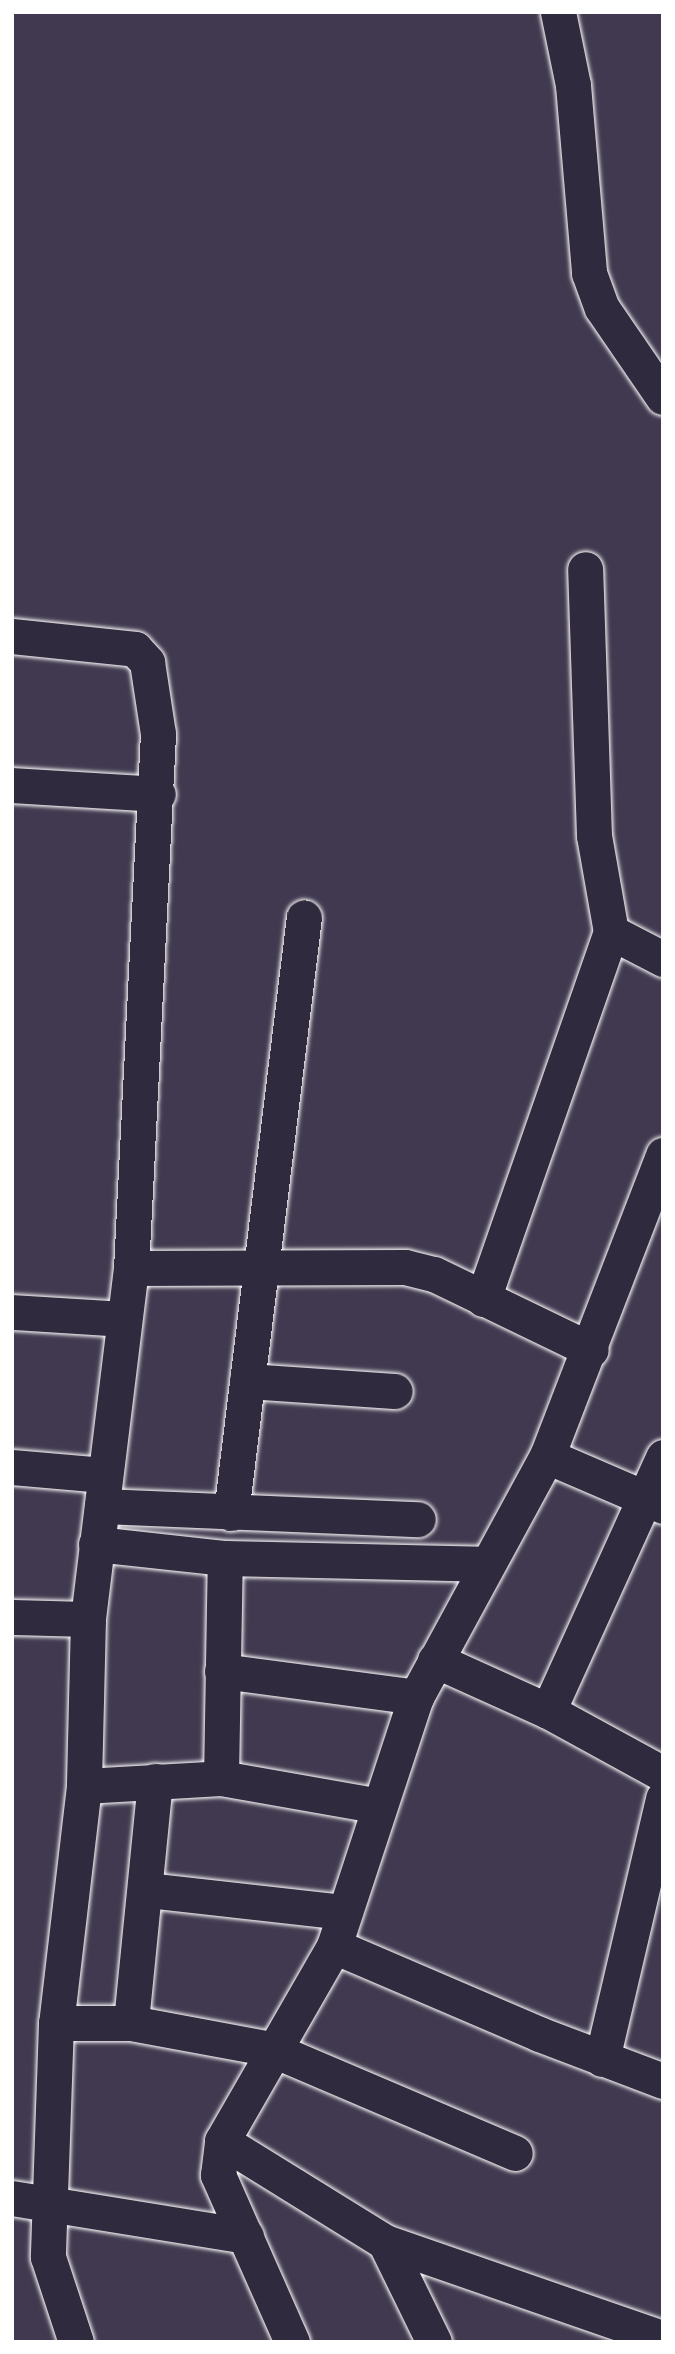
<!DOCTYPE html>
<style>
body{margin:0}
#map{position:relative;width:675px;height:2354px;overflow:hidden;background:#41394f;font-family:"Patrick Hand",sans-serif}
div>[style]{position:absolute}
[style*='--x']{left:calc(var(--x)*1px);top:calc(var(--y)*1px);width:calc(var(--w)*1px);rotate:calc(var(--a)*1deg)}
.roads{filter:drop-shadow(0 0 2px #fff) drop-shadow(0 0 2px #fff)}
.minor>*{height:35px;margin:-17.5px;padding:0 17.5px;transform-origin:17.5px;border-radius:17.5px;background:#2f2a3d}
span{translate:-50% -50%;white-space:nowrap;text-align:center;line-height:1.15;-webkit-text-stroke:6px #2f2a3d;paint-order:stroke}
.frame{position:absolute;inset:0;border:14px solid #fff;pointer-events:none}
</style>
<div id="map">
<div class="roads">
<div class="minor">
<div style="--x:558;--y:12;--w:75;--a:78.4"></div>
<div style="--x:573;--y:85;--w:189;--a:85.1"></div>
<div style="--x:589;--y:273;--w:37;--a:70"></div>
<div style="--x:602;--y:308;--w:108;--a:55.6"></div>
<div style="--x:12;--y:636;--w:124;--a:6"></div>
<div style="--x:135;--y:649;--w:18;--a:47"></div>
<div style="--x:147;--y:662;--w:73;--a:81.3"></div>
<div style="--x:158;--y:734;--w:535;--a:92.89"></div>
<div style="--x:131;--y:1268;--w:354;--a:97"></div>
<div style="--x:88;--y:1619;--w:167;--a:91.4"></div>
<div style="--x:84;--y:1786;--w:239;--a:96.7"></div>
<div style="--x:56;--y:2023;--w:234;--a:92"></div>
<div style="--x:48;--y:2257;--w:89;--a:71.8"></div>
<div style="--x:12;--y:785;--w:146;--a:3.5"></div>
<div style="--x:611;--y:932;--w:59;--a:27.4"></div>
<div style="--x:131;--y:1268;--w:274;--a:-0.2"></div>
<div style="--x:405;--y:1267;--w:30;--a:14"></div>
<div style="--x:434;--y:1274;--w:174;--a:25.8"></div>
<div style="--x:483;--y:1299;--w:389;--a:-70.8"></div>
<div style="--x:611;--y:932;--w:97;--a:-100"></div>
<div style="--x:594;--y:836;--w:267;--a:-91.9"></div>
<div style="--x:12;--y:1312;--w:111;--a:3.6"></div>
<div style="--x:247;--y:1381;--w:148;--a:3.9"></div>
<div style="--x:547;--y:1456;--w:126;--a:23.3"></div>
<div style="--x:12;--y:1467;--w:92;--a:5"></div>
<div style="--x:102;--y:1506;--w:316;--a:2.4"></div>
<div style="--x:231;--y:1513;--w:600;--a:-83.02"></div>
<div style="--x:96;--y:1544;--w:130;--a:6.2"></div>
<div style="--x:225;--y:1558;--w:258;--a:1.3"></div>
<div style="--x:12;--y:1617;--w:76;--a:1.5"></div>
<div style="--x:435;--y:1660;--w:124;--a:24.3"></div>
<div style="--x:548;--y:1711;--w:131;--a:28.7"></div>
<div style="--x:222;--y:1671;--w:196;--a:7.6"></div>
<div style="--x:548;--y:1711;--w:279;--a:-65.6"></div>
<div style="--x:221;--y:1778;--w:220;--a:-89"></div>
<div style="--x:155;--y:1781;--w:243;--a:95.7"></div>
<div style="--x:131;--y:2023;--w:142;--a:10.5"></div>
<div style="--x:271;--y:2049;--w:265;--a:23.1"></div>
<div style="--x:84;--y:1786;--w:137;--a:-3.3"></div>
<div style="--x:221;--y:1778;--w:160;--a:10"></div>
<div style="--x:148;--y:1890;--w:196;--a:6.4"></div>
<div style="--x:334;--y:1946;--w:223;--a:23.2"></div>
<div style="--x:539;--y:2034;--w:133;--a:20.8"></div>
<div style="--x:56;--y:2023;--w:75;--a:0"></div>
<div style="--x:602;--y:2059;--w:268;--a:-76.8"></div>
<div style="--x:222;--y:2141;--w:192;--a:31.8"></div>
<div style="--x:385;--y:2242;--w:294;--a:19.1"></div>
<div style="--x:12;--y:2198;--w:237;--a:9.2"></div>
<div style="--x:385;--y:2242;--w:111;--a:63.9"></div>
<div style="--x:292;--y:2342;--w:183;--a:-113.9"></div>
<div style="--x:218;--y:2175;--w:34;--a:-83"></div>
<div style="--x:222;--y:2141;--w:225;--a:-60.1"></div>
<div style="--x:334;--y:1946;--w:262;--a:-71.8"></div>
<div style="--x:416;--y:1697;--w:274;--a:-61.5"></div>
<div style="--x:547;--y:1456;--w:323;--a:-68.9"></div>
</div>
</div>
<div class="frame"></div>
</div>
